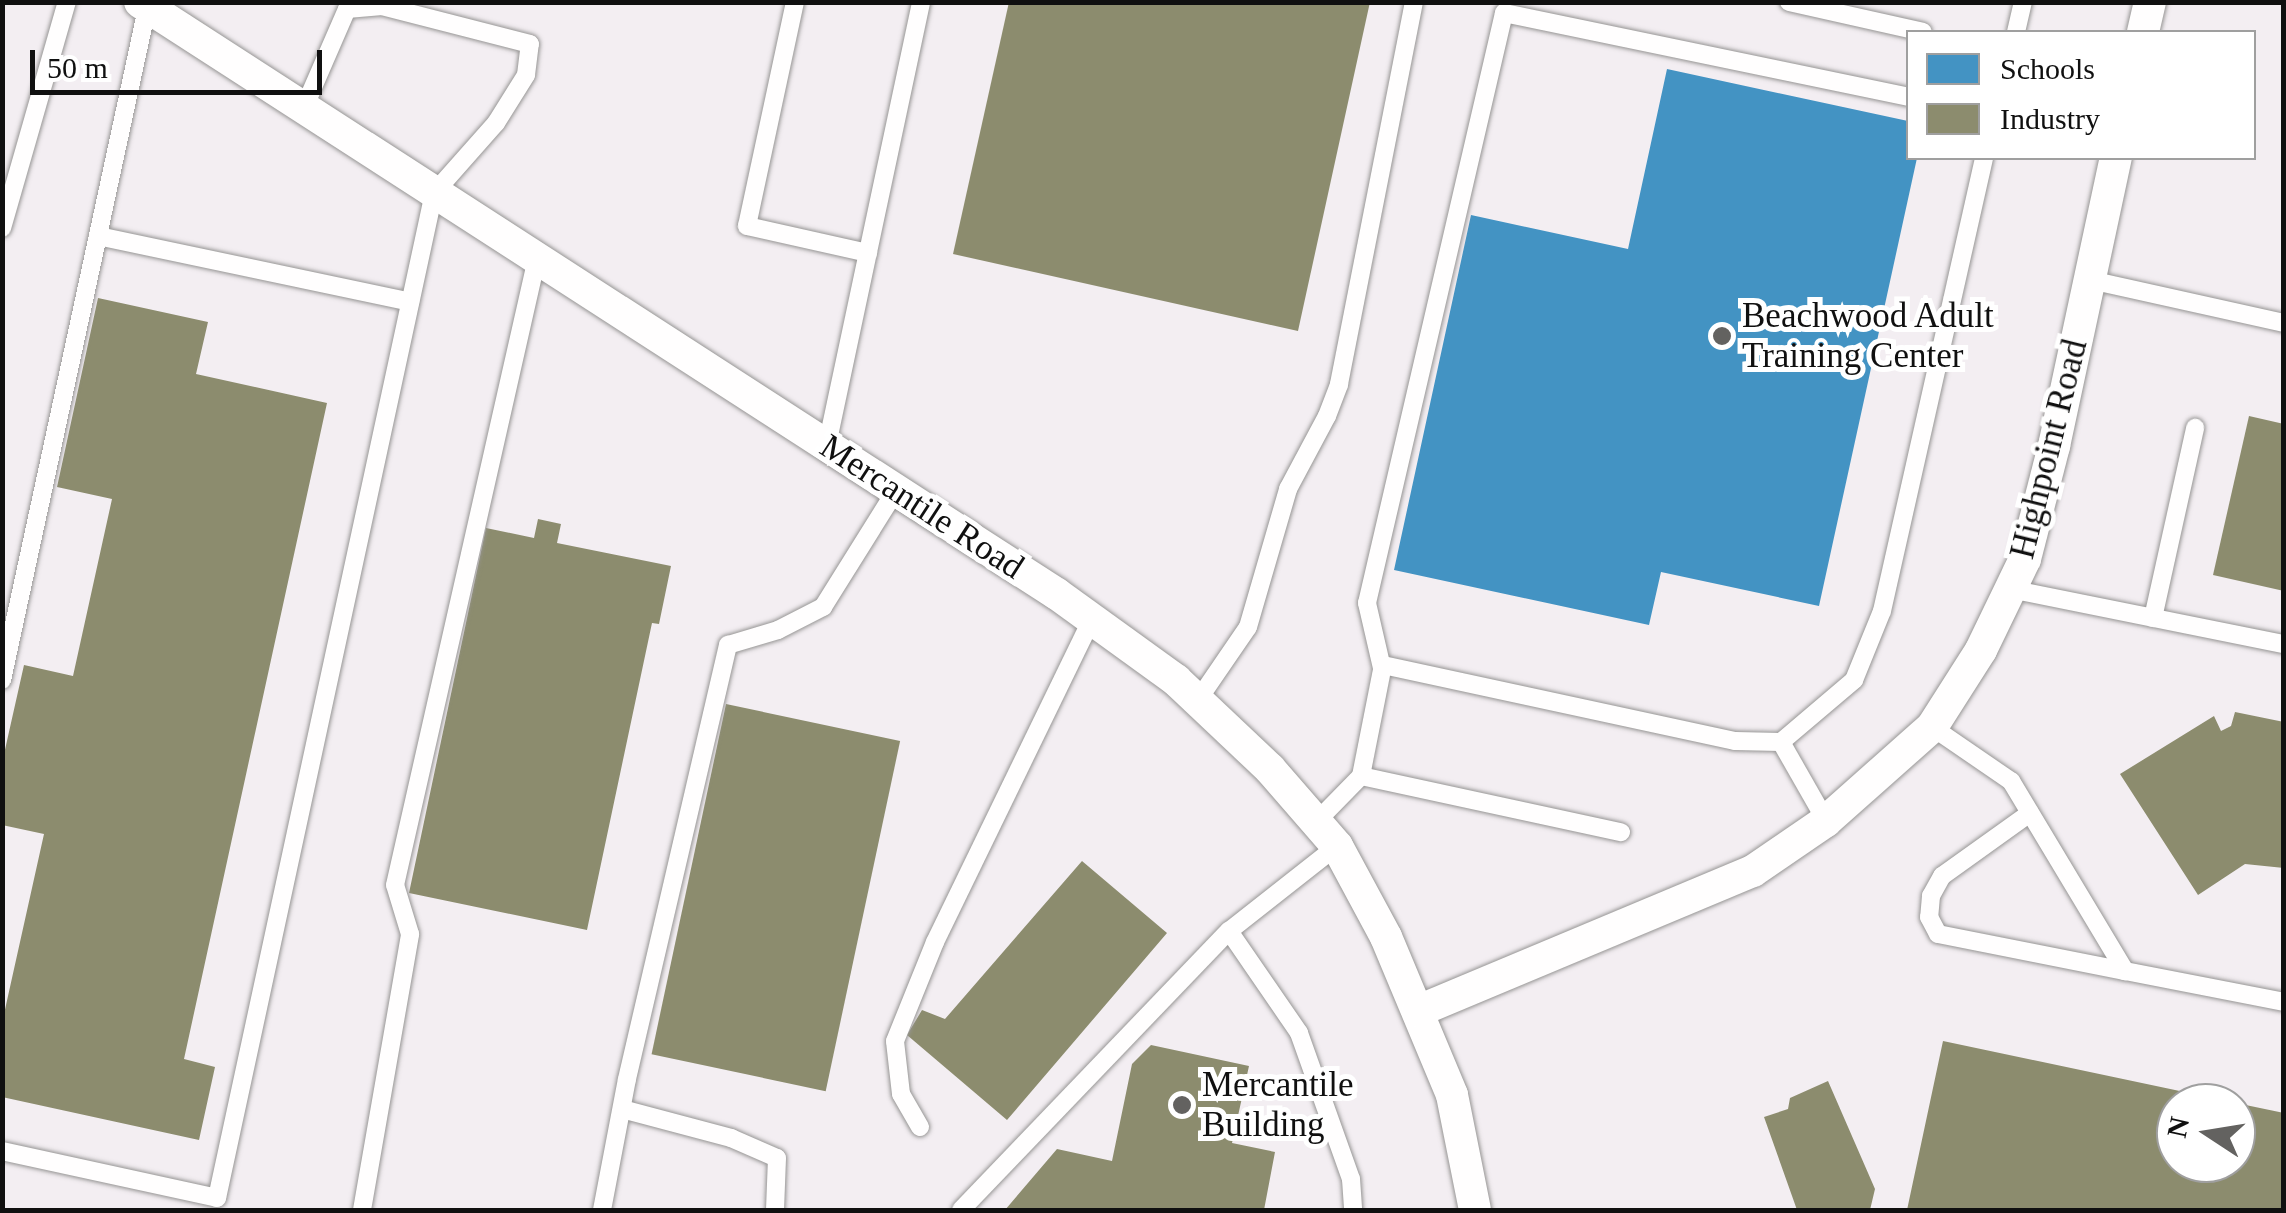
<!DOCTYPE html>
<style>
body{margin:0}
#map{position:relative;width:2286px;height:1213px;overflow:hidden;background:#fcf9f6;font-family:Georgia,serif}
div>[style]{position:absolute}
[style*='--x']{left:calc(var(--x)*1px);top:calc(var(--y)*1px);width:calc(var(--w)*1px);rotate:calc(var(--a)*1deg)}
.industrial>*{inset:0;background:#f3eef2}
.schools>*{inset:0;background:#4393c3}
.industry>*{inset:0;background:#8c8c6e;transform-origin:0 0}
.roads{filter:drop-shadow(0 0 2px #969594) drop-shadow(0 0 2px #969594)}
.lane>*{height:18px;margin:-9px;padding:0 9px;transform-origin:9px;border-radius:9px;background:#fffefe}
.street>*{height:32px;margin:-16px;padding:0 16px;transform-origin:16px;border-radius:16px;background:#fffefe}
.dots>*{width:28px;height:28px;translate:-50% -50%;box-sizing:border-box;border:5px solid #fff;border-radius:50%}
span{translate:-50% -50%;white-space:nowrap;text-align:center;line-height:1.15;-webkit-text-stroke:10px #fff;paint-order:stroke}
.poi-label{font-size:35px;color:#101010}
.left{translate:0 -50%;text-align:left}
.street-label{font-size:35px;color:#101010}
.frame{position:absolute;inset:0;border:5px solid #101010;pointer-events:none}
.legend{position:absolute;left:1906px;top:30px;width:350px;height:130px;box-sizing:border-box;background:#fff;border:2px solid #9f9f9f;margin:0;padding:12px 18px;list-style:none;font-size:30px;color:#101010}
.legend li{display:flex;align-items:center;gap:20px;height:50px}
.legend b{width:50px;border:2px solid #9f9f9f}
.north{position:absolute;left:2156px;top:1083px;width:100px;height:100px;box-sizing:border-box;background:#fff;border:2px solid #9f9f9f;border-radius:50%;rotate:282deg;font-size:28px;font-weight:700;line-height:40px;text-align:center;color:#101010}
.north::after{content:'';display:block;margin:auto;width:35px;height:45px;background:#636260;clip-path:polygon(50% 0,100% 100%,50% 72%,0 100%)}
.scale{position:absolute;left:30px;top:50px;width:292px;height:45px;box-sizing:border-box;border:5px solid #101010;border-top:0;padding-left:12px;font-size:30px;line-height:35px;white-space:nowrap;color:#101010;-webkit-text-stroke:8px #fff;paint-order:stroke}
</style>
<div id="map">
<div class="industrial">
<div style="clip-path:polygon(evenodd,3px 3px,2283px 3px,2283px 1210px,3px 1210px,3px 3px,1908px 32px,2254px 32px,2254px 158px,1908px 158px,1908px 32px,3px 3px,2176px 1103px,2236px 1103px,2236px 1163px,2176px 1163px,2176px 1103px)"></div>
</div>
<div class="schools">
<div style="clip-path:polygon(1667px 69px,1908px 121px,1908px 158px,1917px 158px,1819px 606px,1661px 572px,1649px 625px,1394px 570px,1471px 215px,1628px 249px)"></div>
</div>
<div class="industry">
<div style="clip-path:polygon(1009px 2px,1370px 2px,1298px 331px,953px 254px)"></div>
<div style="clip-path:polygon(98px 298px,208px 322px,196px 374px,327px 403px,184px 1059px,215px 1067px,199px 1140px,2px 1097px,2px 1023px,44px 834px,2px 825px,2px 763px,24px 665px,73px 676px,112px 499px,57px 487px)"></div>
<div style="clip-path:polygon(2249px 416px,2284px 424px,2284px 591px,2213px 575px)"></div>
<div style="clip-path:polygon(538px 519px,561px 524px,557px 543px,671px 566px,659px 624px,652px 623px,587px 930px,409px 893px,486px 528px,534px 538px)"></div>
<div style="left:726px;top:704px;width:178px;height:358px;rotate:12deg"></div>
<div style="clip-path:polygon(2235px 712px,2284px 722px,2284px 868px,2245px 864px,2198px 895px,2120px 774px,2214px 716px,2221px 731px,2231px 726px)"></div>
<div style="clip-path:polygon(1082px 861px,1167px 933px,1007px 1120px,907px 1035px,922px 1010px,945px 1019px)"></div>
<div style="clip-path:polygon(1943px 1041px,2227px 1101px,2176px 1103px,2176px 1163px,2236px 1163px,2236px 1103px,2284px 1113px,2284px 1210px,1907px 1210px)"></div>
<div style="clip-path:polygon(1151px 1045px,1249px 1066px,1232px 1143px,1275px 1152px,1264px 1210px,1005px 1210px,1057px 1149px,1112px 1161px,1132px 1064px)"></div>
<div style="clip-path:polygon(1828px 1081px,1875px 1189px,1870px 1210px,1797px 1210px,1764px 1117px,1788px 1109px,1790px 1098px)"></div>
</div>
<div class="roads">
<div class="lane">
<div style="--x:795;--y:2;--w:229;--a:102.1"></div>
<div style="--x:747;--y:226;--w:124;--a:12.6"></div>
<div style="--x:1789;--y:2;--w:137;--a:12.6"></div>
<div style="--x:2016;--y:32;--w:31;--a:-77"></div>
<div style="--x:2;--y:228;--w:235;--a:-74"></div>
<div style="--x:98;--y:236;--w:319;--a:11.9"></div>
<div style="--x:2090;--y:280;--w:199;--a:12.5"></div>
<div style="--x:827;--y:445;--w:453;--a:-78"></div>
<div style="--x:2010;--y:589;--w:279;--a:11.4"></div>
<div style="--x:2153;--y:618;--w:195;--a:-77.5"></div>
<div style="--x:1382;--y:668;--w:67;--a:-103"></div>
<div style="--x:1367;--y:603;--w:606;--a:-76.93"></div>
<div style="--x:1504;--y:13;--w:413;--a:11.7"></div>
<div style="--x:2;--y:680;--w:687;--a:-77.82"></div>
<div style="--x:1198;--y:700;--w:88;--a:-55.6"></div>
<div style="--x:1248;--y:627;--w:144;--a:-73.8"></div>
<div style="--x:1288;--y:489;--w:83;--a:-61.9"></div>
<div style="--x:1327;--y:416;--w:34;--a:-69"></div>
<div style="--x:1339;--y:384;--w:389;--a:-78.9"></div>
<div style="--x:1932;--y:727;--w:96;--a:34.4"></div>
<div style="--x:2011;--y:781;--w:222;--a:59"></div>
<div style="--x:2125;--y:971;--w:162;--a:11"></div>
<div style="--x:1781;--y:742;--w:96;--a:-40.3"></div>
<div style="--x:1854;--y:680;--w:74;--a:-67.9"></div>
<div style="--x:1882;--y:611;--w:464;--a:-77.3"></div>
<div style="--x:1361;--y:776;--w:266;--a:12.2"></div>
<div style="--x:2030;--y:813;--w:108;--a:144.4"></div>
<div style="--x:1942;--y:876;--w:23;--a:119"></div>
<div style="--x:1931;--y:896;--w:21;--a:95"></div>
<div style="--x:1929;--y:917;--w:19;--a:62"></div>
<div style="--x:1938;--y:934;--w:191;--a:11.2"></div>
<div style="--x:1316;--y:822;--w:64;--a:-45.6"></div>
<div style="--x:1361;--y:776;--w:113;--a:-78.8"></div>
<div style="--x:1383;--y:665;--w:360;--a:12.2"></div>
<div style="--x:1735;--y:741;--w:46;--a:1.2"></div>
<div style="--x:1781;--y:742;--w:91;--a:60.3"></div>
<div style="--x:1337;--y:846;--w:137;--a:141.8"></div>
<div style="--x:1229;--y:931;--w:124;--a:55.5"></div>
<div style="--x:1299;--y:1033;--w:155;--a:70.4"></div>
<div style="--x:1351;--y:1179;--w:31;--a:86"></div>
<div style="--x:622;--y:1109;--w:113;--a:14.9"></div>
<div style="--x:731;--y:1138;--w:50;--a:23.5"></div>
<div style="--x:777;--y:1158;--w:52;--a:92.2"></div>
<div style="--x:920;--y:1127;--w:38;--a:-120"></div>
<div style="--x:901;--y:1094;--w:53;--a:-96.5"></div>
<div style="--x:895;--y:1041;--w:107;--a:-68"></div>
<div style="--x:935;--y:942;--w:359;--a:-64.1"></div>
<div style="--x:2;--y:1151;--w:220;--a:12.3"></div>
<div style="--x:217;--y:1198;--w:1028;--a:-77.82"></div>
<div style="--x:434;--y:193;--w:94;--a:-48.5"></div>
<div style="--x:496;--y:123;--w:57;--a:-58"></div>
<div style="--x:526;--y:75;--w:31;--a:-83"></div>
<div style="--x:530;--y:44;--w:153;--a:-165.6"></div>
<div style="--x:382;--y:6;--w:35;--a:175"></div>
<div style="--x:347;--y:9;--w:108;--a:113.5"></div>
<div style="--x:362;--y:1210;--w:280;--a:-80.1"></div>
<div style="--x:410;--y:934;--w:51;--a:-107"></div>
<div style="--x:395;--y:885;--w:643;--a:-77.24"></div>
<div style="--x:602;--y:1210;--w:133;--a:-79.2"></div>
<div style="--x:627;--y:1079;--w:446;--a:-76.9"></div>
<div style="--x:728;--y:645;--w:52;--a:-16.7"></div>
<div style="--x:778;--y:630;--w:51;--a:-27.1"></div>
<div style="--x:823;--y:607;--w:138;--a:-58"></div>
<div style="--x:961;--y:1210;--w:387;--a:-46.2"></div>
</div>
<div class="street">
<div style="--x:140;--y:2;--w:1091;--a:32.85"></div>
<div style="--x:1057;--y:594;--w:147;--a:35.9"></div>
<div style="--x:1176;--y:680;--w:129;--a:43.4"></div>
<div style="--x:1270;--y:769;--w:102;--a:49"></div>
<div style="--x:1337;--y:846;--w:103;--a:61.7"></div>
<div style="--x:1386;--y:937;--w:171;--a:67.3"></div>
<div style="--x:1452;--y:1095;--w:117;--a:78.7"></div>
<div style="--x:2143;--y:32;--w:31;--a:-77"></div>
<div style="--x:1418;--y:1011;--w:363;--a:-22.7"></div>
<div style="--x:1753;--y:871;--w:88;--a:-34.4"></div>
<div style="--x:1826;--y:821;--w:142;--a:-41.6"></div>
<div style="--x:1932;--y:727;--w:91;--a:-57.5"></div>
<div style="--x:1981;--y:650;--w:101;--a:-64.2"></div>
<div style="--x:2025;--y:559;--w:117;--a:-75.6"></div>
<div style="--x:2054;--y:446;--w:295;--a:-77.9"></div>
</div>
</div>
<div class="dots">
<div style="left:1722px;top:336px;background:#636260"></div>
<div style="left:1182px;top:1105px;background:#636260"></div>
</div>
<div class="poi-label">
<span class="left" style="left:1742px;top:336px">Beachwood Adult<br>Training Center</span>
<span class="left" style="left:1202px;top:1105px">Mercantile<br>Building</span>
</div>
<div class="street-label">
<span style="left:2049px;top:449px;rotate:-76deg">Highpoint Road</span>
<span style="left:922px;top:507px;rotate:33deg">Mercantile Road</span>
</div>
<div class="frame"></div>
<ul class="legend">
<li><b style="height:28px;background:#4393c3"></b>Schools</li>
<li><b style="height:28px;background:#8c8c6e"></b>Industry</li>
</ul>
<div class="north">N</div>
<div class="scale">50 m</div>
</div>
